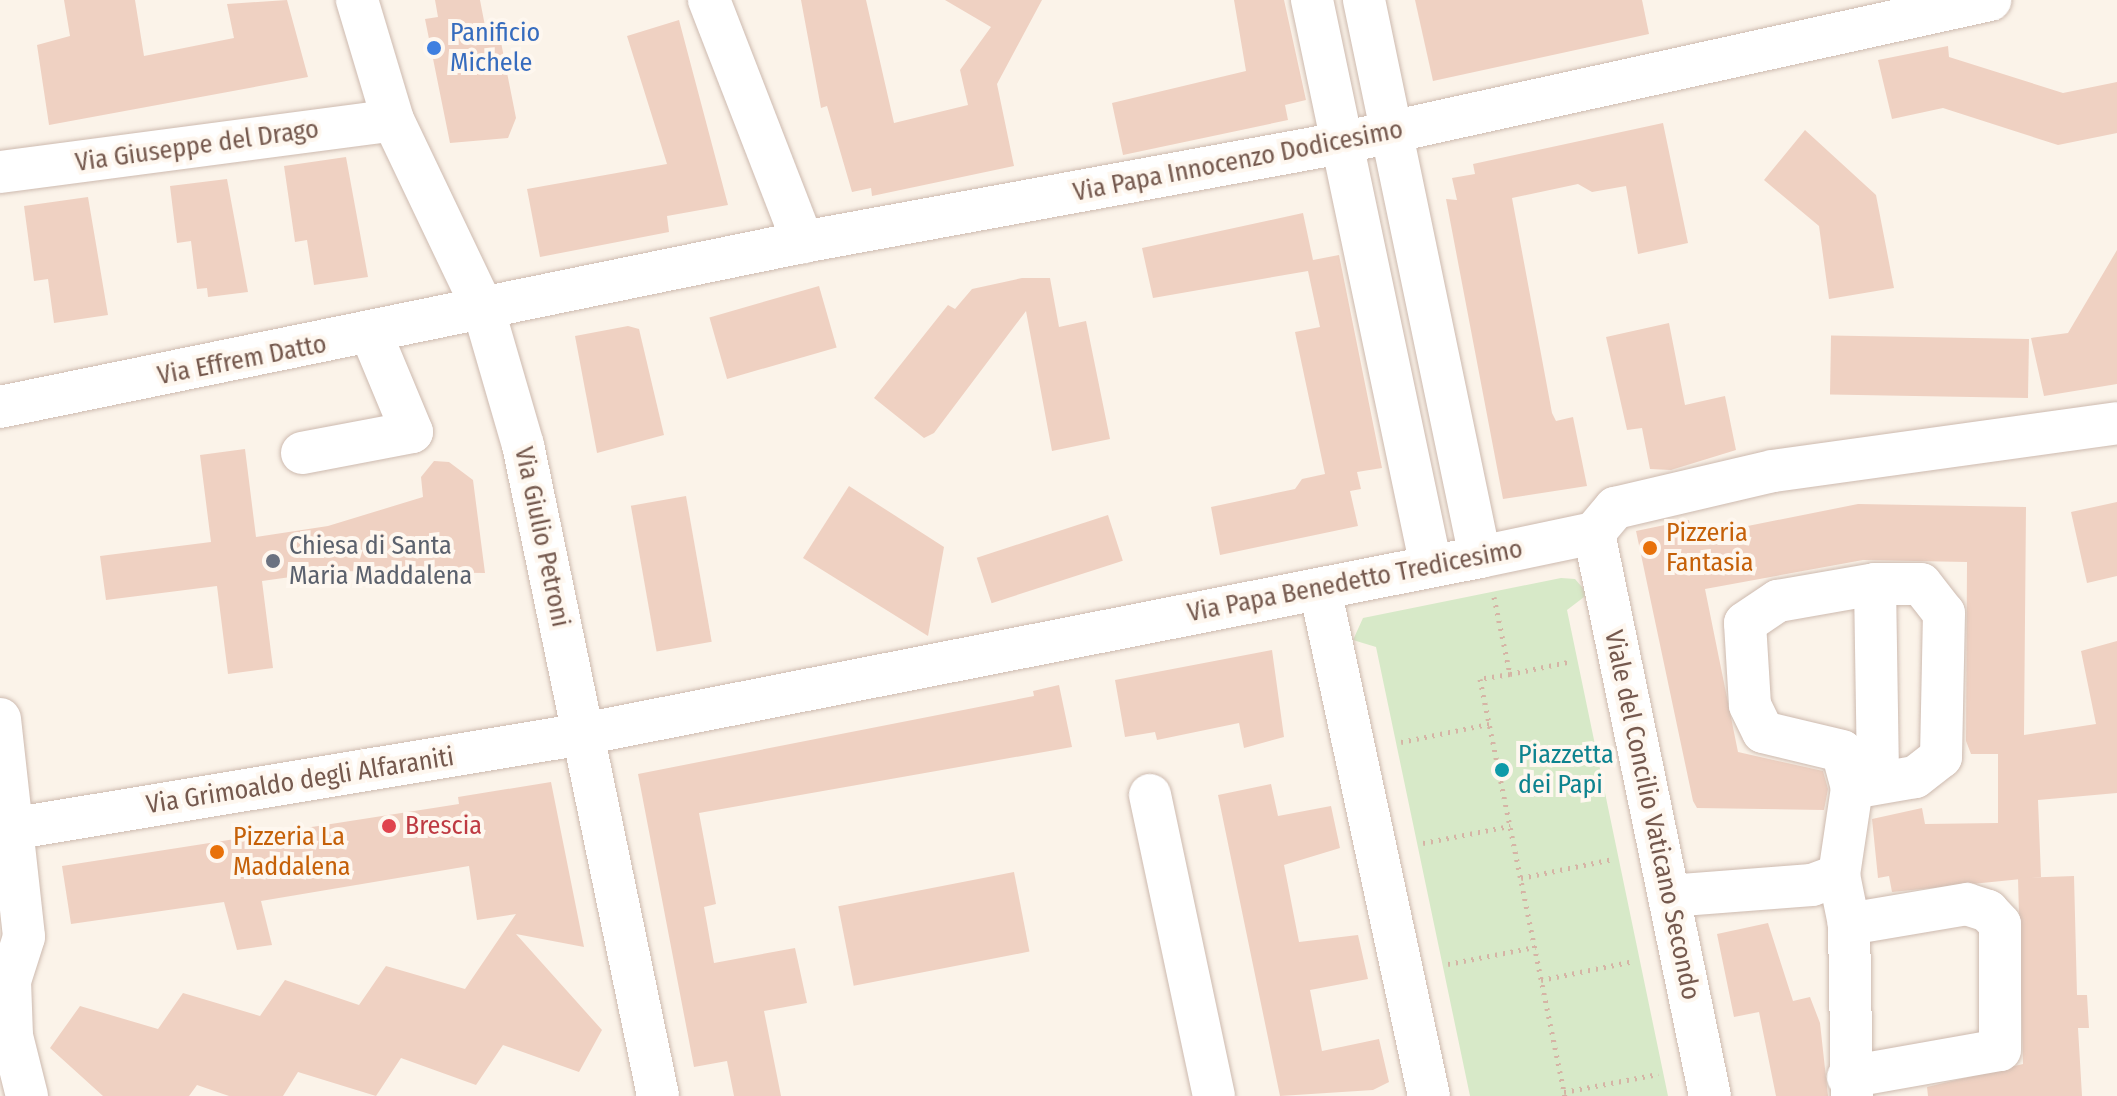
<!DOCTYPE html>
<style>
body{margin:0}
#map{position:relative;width:2117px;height:1096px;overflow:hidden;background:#fbf3e9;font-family:"Fira Sans Condensed",sans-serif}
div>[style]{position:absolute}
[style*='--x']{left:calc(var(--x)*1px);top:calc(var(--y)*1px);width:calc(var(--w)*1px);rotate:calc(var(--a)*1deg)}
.green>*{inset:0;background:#d7e9c8}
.building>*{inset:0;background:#efd1c2;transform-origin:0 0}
.path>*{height:5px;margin-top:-2.5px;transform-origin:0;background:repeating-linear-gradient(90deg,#d5b4a5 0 2px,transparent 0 8px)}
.roads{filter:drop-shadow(0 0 2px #cdbaaf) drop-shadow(0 0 2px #cdbaaf)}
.minor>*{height:42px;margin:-21px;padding:0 21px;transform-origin:21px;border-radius:21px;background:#fff}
.dots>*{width:22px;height:22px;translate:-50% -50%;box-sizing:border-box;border:4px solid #fef7ef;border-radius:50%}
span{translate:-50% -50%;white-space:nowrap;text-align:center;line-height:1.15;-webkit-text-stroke:8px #fef7ef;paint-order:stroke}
.shop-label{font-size:26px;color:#366cbe}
.left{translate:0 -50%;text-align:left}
.street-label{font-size:26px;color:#75594e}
.food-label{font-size:26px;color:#c56008}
.worship-label{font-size:26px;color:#5b616d}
.culture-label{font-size:26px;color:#0d838f}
.health-label{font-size:26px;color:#be3a42}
</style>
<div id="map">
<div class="green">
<div style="clip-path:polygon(1561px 578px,1575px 579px,1588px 594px,1567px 610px,1668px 1096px,1470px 1096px,1376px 647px,1353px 640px,1363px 618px)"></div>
</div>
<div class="building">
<div style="clip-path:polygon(64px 0,135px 0,144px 56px,234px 38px,227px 4px,287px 0,308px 77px,49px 125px,37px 45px,70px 36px)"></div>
<div style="clip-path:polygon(435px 0,480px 0,485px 26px,498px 27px,516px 118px,508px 138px,450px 143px,425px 19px,438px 17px)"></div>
<div style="clip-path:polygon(801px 0,866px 0,894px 123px,968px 105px,960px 70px,991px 27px,945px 0,1042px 0,997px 84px,1014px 166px,872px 196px,871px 188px,852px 192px,827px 106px,821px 108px)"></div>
<div style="clip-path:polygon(1234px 0,1284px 0,1306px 100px,1285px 105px,1288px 120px,1123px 155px,1112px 103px,1246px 71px)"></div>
<div style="clip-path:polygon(1415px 0,1642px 0,1649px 34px,1433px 81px)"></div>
<div style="clip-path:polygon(679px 20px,728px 205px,667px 216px,669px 232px,540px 257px,527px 189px,667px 164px,627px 36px)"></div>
<div style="clip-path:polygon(1948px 46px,1949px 57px,2063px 93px,2117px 82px,2117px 133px,2058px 145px,1943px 108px,1892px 119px,1878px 60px)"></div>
<div style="clip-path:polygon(1663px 123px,1688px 243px,1638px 254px,1626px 186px,1592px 192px,1578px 184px,1512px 198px,1552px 413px,1556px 421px,1573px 417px,1587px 486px,1503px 499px,1446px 199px,1457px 200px,1452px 178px,1475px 174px,1473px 164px)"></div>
<div style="clip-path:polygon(1805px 130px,1876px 195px,1894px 288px,1829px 299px,1819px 226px,1764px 180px)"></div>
<div style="clip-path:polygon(346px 157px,368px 277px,314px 285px,307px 240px,295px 242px,284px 166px)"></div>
<div style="clip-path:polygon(227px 179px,248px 292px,208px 297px,207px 288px,197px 289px,191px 241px,177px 243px,170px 186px)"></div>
<div style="clip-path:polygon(88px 197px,108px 315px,54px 323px,48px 279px,34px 281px,24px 206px)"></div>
<div style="clip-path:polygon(1303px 213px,1313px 260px,1339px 255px,1382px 468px,1357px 472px,1361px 489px,1350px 491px,1358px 526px,1220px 555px,1211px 507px,1295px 489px,1302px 479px,1325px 474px,1295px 332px,1320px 327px,1308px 271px,1153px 298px,1142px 248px)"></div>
<div style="clip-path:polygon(2117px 250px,2117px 384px,2044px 396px,2031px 338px,2068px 333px)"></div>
<div style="clip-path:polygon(1022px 278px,1050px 278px,1059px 327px,1086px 321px,1110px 439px,1052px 451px,1026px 311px,934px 433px,924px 438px,874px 398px,948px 305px,955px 309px,972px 289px)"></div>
<div style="left:819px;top:286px;width:64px;height:114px;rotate:74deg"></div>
<div style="clip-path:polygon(1669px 323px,1685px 405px,1725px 396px,1736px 450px,1671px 470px,1650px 469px,1642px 428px,1627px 430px,1606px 337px)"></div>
<div style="clip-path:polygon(628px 326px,639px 329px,664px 435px,597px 453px,575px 336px)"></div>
<div style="left:2029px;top:339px;width:59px;height:198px;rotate:91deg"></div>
<div style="clip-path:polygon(245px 449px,256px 537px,328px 526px,423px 497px,421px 477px,434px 461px,449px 462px,473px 480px,485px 573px,334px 571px,262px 581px,273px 668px,228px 674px,217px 586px,106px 600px,100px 556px,211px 542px,200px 455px)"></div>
<div style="clip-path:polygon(849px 486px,944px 547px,928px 636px,803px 558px)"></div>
<div style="left:686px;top:496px;width:148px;height:56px;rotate:80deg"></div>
<div style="clip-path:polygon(2117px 502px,2117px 576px,2087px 583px,2071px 512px)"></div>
<div style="clip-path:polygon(1858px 504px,2026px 507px,2024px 735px,2096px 724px,2081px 651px,2117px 641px,2117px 793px,2038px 800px,2041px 877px,1892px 892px,1889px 876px,1878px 878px,1872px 819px,1922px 808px,1925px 824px,1998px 823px,1998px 754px,1971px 754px,1966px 741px,1967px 562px,1863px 560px,1705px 589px,1738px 752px,1823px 771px,1828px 789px,1824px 810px,1697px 808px,1693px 801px,1636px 531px,1689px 520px,1693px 537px)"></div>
<div style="left:1108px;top:515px;width:48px;height:138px;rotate:72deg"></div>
<div style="clip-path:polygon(1272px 650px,1284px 737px,1244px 748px,1239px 723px,1157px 740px,1155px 732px,1125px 737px,1115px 680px)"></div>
<div style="clip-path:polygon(1059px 685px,1072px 747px,699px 813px,716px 904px,704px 907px,714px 963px,795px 948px,807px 1003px,764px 1011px,781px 1096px,734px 1096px,727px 1061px,694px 1067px,638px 774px,1034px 696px,1033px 691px)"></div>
<div style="clip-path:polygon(551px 782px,584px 947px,516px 934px,602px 1030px,579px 1072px,503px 1045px,476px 1085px,401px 1058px,376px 1096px,298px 1072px,283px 1096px,229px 1096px,197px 1085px,189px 1096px,103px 1096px,50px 1048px,80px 1006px,158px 1029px,183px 993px,260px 1016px,285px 980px,359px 1005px,386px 966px,465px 989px,516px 914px,477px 920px,469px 866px,261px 901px,272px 945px,237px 950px,224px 902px,71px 924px,62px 866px,459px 804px,458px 797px)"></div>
<div style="clip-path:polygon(1271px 784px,1278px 816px,1331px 806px,1340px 848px,1284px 865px,1299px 942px,1358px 935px,1368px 979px,1310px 990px,1322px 1051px,1379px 1039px,1389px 1082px,1373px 1090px,1280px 1096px,1218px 795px)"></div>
<div style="left:1014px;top:872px;width:81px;height:179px;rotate:79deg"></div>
<div style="clip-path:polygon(2074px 876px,2077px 995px,2087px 995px,2089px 1028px,2078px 1028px,2082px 1096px,1928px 1096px,1927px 1087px,2023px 1064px,2018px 878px)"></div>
<div style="clip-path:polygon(1768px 923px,1793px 1001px,1810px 997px,1820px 1023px,1828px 1096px,1776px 1096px,1759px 1012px,1734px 1017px,1717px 934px)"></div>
</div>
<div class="path">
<div style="--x:1494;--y:597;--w:79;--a:78.3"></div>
<div style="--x:1510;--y:674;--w:30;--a:171"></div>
<div style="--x:1480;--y:679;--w:426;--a:78.5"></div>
<div style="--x:1510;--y:674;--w:63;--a:-11.8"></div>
<div style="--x:1401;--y:742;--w:90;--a:-11.6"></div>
<div style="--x:1423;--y:843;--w:89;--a:-11.1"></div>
<div style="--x:1521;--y:878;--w:94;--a:-11.7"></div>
<div style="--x:1448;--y:964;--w:89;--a:-11.1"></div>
<div style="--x:1541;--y:980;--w:95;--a:-11.5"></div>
<div style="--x:1564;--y:1092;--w:96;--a:-10.8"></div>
</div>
<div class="roads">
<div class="minor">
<div style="--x:357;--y:0;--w:125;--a:73.3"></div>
<div style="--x:393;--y:120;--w:212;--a:64.5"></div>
<div style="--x:484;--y:311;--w:140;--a:73.8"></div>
<div style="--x:523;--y:445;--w:665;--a:78.28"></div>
<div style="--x:709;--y:0;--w:260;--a:68.8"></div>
<div style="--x:1312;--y:0;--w:578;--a:78.13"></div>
<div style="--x:1364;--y:0;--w:569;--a:78.24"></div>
<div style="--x:0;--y:172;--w:396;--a:-7.5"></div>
<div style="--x:0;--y:407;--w:820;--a:-11.61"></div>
<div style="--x:803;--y:242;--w:547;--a:-10.43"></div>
<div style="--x:1341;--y:143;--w:665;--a:-12.43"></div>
<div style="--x:302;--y:453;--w:112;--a:-10.8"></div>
<div style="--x:412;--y:432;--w:104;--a:-112.6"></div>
<div style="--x:1594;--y:533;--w:575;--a:78.36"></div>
<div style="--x:1875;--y:584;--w:46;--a:0"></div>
<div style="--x:1921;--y:584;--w:37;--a:52"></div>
<div style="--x:1944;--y:613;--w:144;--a:91.2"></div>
<div style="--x:1941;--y:757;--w:33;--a:142"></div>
<div style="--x:1915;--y:777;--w:64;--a:170.1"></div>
<div style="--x:1852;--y:788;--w:38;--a:-105"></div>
<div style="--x:1842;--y:751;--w:81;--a:-166.5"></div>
<div style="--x:1763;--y:732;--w:30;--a:-116"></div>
<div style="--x:1750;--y:705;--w:82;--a:-93.5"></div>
<div style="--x:1745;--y:623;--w:40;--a:-34"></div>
<div style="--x:1778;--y:601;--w:98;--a:-9.9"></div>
<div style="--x:1875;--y:584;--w:198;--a:89.1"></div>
<div style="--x:1320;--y:589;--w:519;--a:77.87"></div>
<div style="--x:0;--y:719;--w:219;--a:83.7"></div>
<div style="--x:24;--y:937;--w:46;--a:107.7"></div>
<div style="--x:10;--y:981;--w:55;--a:87.9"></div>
<div style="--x:12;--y:1036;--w:62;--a:76"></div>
<div style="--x:1150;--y:795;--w:308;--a:78"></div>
<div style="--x:17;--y:828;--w:574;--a:-9.43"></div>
<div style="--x:583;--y:734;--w:914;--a:-11.16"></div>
<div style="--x:1480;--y:557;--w:116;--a:-11.9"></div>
<div style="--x:1594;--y:533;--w:33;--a:-50"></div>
<div style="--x:1615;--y:508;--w:162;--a:-13.2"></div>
<div style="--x:1773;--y:471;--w:347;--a:-7.9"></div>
<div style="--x:1839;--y:875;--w:88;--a:-81.5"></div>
<div style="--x:1669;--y:896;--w:143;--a:-4.4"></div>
<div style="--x:1812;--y:885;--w:29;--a:-20"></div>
<div style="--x:1839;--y:875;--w:50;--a:78.5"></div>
<div style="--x:1849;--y:924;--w:172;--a:89"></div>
<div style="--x:1848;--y:1077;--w:154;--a:-10.1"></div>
<div style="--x:2000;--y:1050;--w:126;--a:-90"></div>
<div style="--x:2000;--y:924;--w:18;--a:-133"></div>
<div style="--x:1988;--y:911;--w:22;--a:-162"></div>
<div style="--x:1967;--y:904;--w:120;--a:170.4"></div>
</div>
</div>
<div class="dots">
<div style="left:434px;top:48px;background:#3f7fe0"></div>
<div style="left:1650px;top:548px;background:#e8710a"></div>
<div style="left:273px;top:561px;background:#6b7280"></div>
<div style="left:1502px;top:770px;background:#0f9aa8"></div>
<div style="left:389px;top:826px;background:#e0444e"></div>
<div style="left:217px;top:852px;background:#e8710a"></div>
</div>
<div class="shop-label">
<span class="left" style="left:450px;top:48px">Panificio<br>Michele</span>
</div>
<div class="street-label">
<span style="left:197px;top:146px;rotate:-8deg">Via Giuseppe del Drago</span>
<span style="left:1238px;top:161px;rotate:-11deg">Via Papa Innocenzo Dodicesimo</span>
<span style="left:242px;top:360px;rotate:-11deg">Via Effrem Datto</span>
<span style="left:542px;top:537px;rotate:78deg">Via Giulio Petroni</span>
<span style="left:1355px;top:581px;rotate:-11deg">Via Papa Benedetto Tredicesimo</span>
<span style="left:300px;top:781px;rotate:-9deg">Via Grimoaldo degli Alfaraniti</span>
<span style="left:1652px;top:815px;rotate:78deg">Viale del Concilio Vaticano Secondo</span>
</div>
<div class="food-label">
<span class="left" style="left:1666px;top:548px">Pizzeria<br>Fantasia</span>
<span class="left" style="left:233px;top:852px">Pizzeria La<br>Maddalena</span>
</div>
<div class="worship-label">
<span class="left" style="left:289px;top:561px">Chiesa di Santa<br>Maria Maddalena</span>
</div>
<div class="culture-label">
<span class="left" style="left:1518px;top:770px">Piazzetta<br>dei Papi</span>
</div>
<div class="health-label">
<span class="left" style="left:405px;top:826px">Brescia</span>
</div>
</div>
